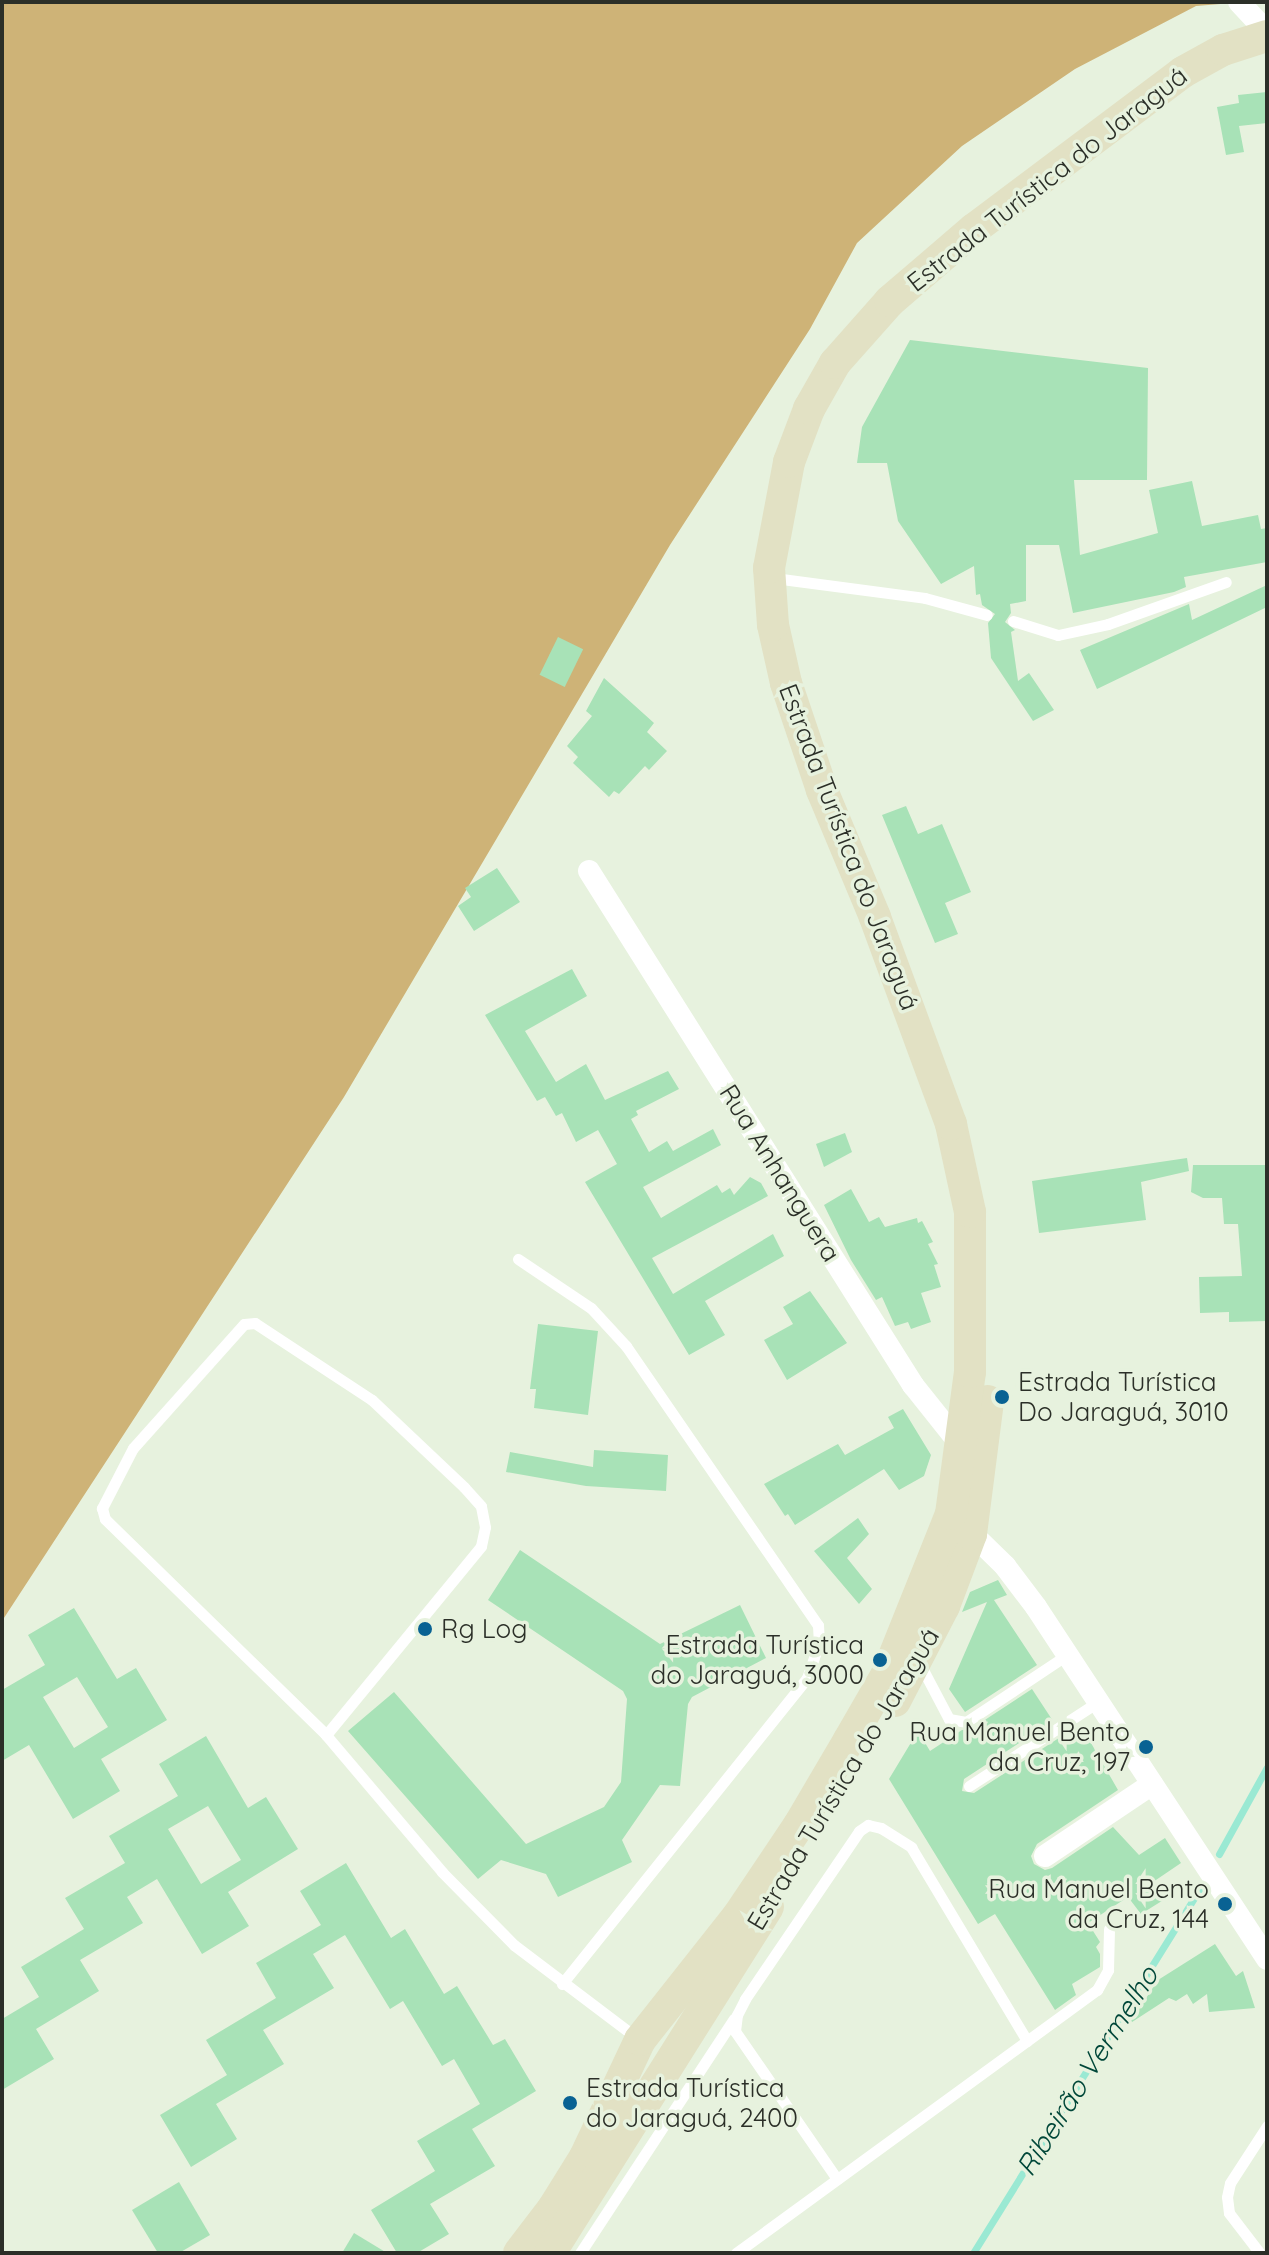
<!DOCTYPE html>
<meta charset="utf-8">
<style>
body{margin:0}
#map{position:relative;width:1269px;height:2255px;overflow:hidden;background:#e7f2de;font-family:Quicksand,sans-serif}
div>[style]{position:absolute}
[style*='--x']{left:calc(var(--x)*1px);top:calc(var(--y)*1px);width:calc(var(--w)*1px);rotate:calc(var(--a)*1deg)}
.forest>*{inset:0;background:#ceb377}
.stream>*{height:7px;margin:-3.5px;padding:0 3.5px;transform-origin:3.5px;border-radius:3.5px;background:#9ae9d3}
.building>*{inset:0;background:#a8e2b7;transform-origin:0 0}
.lane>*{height:11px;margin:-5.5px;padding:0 5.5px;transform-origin:5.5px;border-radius:5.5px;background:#fff}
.street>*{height:22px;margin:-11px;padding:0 11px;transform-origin:11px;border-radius:11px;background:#fff}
.secondary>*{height:32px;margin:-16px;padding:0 16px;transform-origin:16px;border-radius:16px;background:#e2e1c4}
.dots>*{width:22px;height:22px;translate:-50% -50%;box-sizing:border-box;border:4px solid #e7f2de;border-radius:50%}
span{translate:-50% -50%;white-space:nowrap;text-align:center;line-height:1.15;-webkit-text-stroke:7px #e7f2de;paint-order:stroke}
.street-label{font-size:26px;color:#2b2f28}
.poi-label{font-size:26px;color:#2b2f28}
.left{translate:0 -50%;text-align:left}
.right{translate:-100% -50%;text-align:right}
.water-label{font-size:28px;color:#004739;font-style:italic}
.frame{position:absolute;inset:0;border:4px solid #2b2f28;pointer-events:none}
</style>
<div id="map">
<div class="forest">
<div style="clip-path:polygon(2px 2px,1245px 2px,1196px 6px,1075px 69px,962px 146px,857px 243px,810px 329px,670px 545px,344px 1097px,2px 1621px)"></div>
</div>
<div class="stream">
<div style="--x:1219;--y:1854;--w:99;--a:-61.1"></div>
<div style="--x:973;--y:2253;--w:429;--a:-58.1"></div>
</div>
<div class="building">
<div style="clip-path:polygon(1267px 92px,1267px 123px,1239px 126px,1244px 152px,1226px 155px,1217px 107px,1239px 103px,1238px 95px)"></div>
<div style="clip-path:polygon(910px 340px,1148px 368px,1147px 480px,1074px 480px,1080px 555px,1158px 533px,1149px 490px,1192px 481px,1202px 526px,1258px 515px,1261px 529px,1267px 528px,1267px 562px,1184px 577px,1186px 587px,1174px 592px,1073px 613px,1059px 545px,1026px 545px,1026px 601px,1010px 604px,1011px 613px,1005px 622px,1015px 630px,1011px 632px,1018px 681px,1029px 673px,1054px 710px,1033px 721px,991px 658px,988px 623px,995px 614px,982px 605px,980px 594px,976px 595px,974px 566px,941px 584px,898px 521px,887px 463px,857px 463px,862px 427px)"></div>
<div style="clip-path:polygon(1267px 585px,1267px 607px,1097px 689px,1080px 650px,1189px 604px,1192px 620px)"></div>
<div style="left:558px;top:637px;width:28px;height:42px;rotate:26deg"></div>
<div style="clip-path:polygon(604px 678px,654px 723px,647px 732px,667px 751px,649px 770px,645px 766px,619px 794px,614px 791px,609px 797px,573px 763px,578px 757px,567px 746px,592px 716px,586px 711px)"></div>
<div style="clip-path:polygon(906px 806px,918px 834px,942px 824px,971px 892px,945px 903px,958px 934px,935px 943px,882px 815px)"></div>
<div style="clip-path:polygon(497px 868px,520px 902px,474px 931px,458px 906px,471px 897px,465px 888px)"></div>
<div style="clip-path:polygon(572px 969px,587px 996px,525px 1031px,556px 1082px,586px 1064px,605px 1100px,668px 1071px,679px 1089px,636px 1111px,638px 1115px,631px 1119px,649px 1152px,667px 1141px,673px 1151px,713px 1129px,721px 1145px,643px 1187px,661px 1218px,717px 1185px,722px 1193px,730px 1188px,734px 1195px,750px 1177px,761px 1183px,768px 1196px,652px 1258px,673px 1294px,773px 1234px,784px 1256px,705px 1301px,725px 1335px,689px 1355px,585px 1182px,617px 1164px,598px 1130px,576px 1142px,562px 1113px,556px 1116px,545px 1097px,537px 1101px,485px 1015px)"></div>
<div style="clip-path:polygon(845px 1133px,852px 1152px,824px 1167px,816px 1144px)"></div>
<div style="clip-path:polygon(1187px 1158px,1189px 1171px,1141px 1182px,1146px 1220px,1039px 1233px,1032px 1181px)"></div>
<div style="clip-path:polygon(1193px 1165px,1267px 1165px,1267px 1321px,1229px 1322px,1229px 1312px,1200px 1313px,1199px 1277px,1242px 1276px,1238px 1224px,1224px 1224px,1222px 1198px,1203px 1198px,1191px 1192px)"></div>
<div style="clip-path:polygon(851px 1189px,869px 1222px,879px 1217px,885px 1227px,917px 1218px,918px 1223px,922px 1221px,933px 1242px,928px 1244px,938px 1264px,934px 1265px,941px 1287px,921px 1293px,931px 1322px,911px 1329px,908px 1322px,895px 1326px,882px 1297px,876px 1300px,851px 1260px,824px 1205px)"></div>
<div style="clip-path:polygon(810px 1291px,847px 1343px,787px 1380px,764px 1340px,793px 1324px,783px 1307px)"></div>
<div style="clip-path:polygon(538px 1324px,598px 1331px,588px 1415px,534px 1408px,536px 1389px,530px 1389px)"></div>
<div style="clip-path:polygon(903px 1409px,931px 1455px,924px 1476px,899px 1490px,884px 1469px,795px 1525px,788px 1514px,785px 1516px,764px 1484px,838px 1444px,845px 1455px,894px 1428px,888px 1417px)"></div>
<div style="clip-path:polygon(594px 1450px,668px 1455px,666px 1491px,586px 1486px,506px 1472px,510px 1452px,593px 1467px)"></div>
<div style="clip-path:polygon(858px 1518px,869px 1534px,847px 1558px,872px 1589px,859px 1604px,814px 1551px)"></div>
<div style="clip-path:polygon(520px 1550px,660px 1644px,740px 1605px,766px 1658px,692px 1697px,688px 1704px,680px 1786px,660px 1785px,622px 1840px,632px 1862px,558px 1897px,546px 1874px,501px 1860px,478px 1879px,348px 1731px,394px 1692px,526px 1844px,604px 1807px,621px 1782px,627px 1699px,623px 1691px,488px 1600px)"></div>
<div style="clip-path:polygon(998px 1580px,1007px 1595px,994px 1600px,1037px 1665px,965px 1712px,949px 1689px,987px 1602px,962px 1612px,970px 1592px)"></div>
<div style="clip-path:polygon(evenodd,74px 1608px,117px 1679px,136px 1668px,167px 1720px,101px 1759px,120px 1791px,73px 1819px,29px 1745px,2px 1761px,2px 1690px,45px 1665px,28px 1635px,74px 1608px,77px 1677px,108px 1727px,74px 1748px,43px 1697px,77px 1677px)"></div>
<div style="clip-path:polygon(1032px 1689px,1053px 1721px,964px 1779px,962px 1791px,974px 1793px,1062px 1736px,1066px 1741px,1083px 1729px,1118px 1790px,1037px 1844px,1031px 1856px,1034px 1864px,1045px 1870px,1052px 1868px,1113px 1827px,1139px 1855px,1165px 1838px,1181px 1863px,1153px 1882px,1165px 1899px,1141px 1914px,1128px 1897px,1088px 1923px,1100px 1942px,1096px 1947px,1100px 1954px,1100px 1967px,1072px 1984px,1076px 1995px,1055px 2010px,995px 1914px,978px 1924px,889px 1779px,918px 1731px,930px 1751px,962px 1730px,971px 1729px)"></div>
<div style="clip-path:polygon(evenodd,206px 1736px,248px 1808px,266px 1797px,298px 1849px,228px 1892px,249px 1926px,202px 1954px,157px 1879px,127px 1897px,143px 1923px,80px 1960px,99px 1991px,36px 2029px,54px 2059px,2px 2090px,2px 2019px,39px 1997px,21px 1967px,84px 1929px,65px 1898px,125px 1863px,109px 1836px,178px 1796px,159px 1764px,206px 1736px,208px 1806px,241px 1860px,201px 1884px,168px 1829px,208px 1806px)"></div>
<div style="clip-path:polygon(346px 1863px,391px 1938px,405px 1929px,444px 1994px,457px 1986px,493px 2045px,505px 2039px,536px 2091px,472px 2129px,495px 2166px,430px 2204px,449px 2234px,417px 2253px,397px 2253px,371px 2210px,435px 2171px,417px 2141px,480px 2104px,454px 2059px,442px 2066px,403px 2001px,390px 2009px,345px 1935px,313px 1954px,334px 1988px,263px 2030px,284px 2064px,216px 2104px,237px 2139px,191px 2167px,160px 2115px,227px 2075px,206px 2040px,276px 1998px,256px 1963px,321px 1925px,300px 1891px)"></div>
<div style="clip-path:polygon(1215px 1944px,1236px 1976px,1243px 1971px,1255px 2008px,1209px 2012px,1207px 1994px,1193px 2004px,1187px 1994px,1176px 2001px,1169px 1998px,1129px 2024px,1158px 1980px)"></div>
<div style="clip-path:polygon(179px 2182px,210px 2235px,179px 2253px,158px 2253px,132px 2210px)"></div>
<div style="clip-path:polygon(354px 2233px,387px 2253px,342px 2253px)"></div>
</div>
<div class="lane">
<div style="--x:774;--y:578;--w:152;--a:7.5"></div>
<div style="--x:925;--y:598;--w:64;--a:15.3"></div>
<div style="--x:1013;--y:621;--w:47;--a:17.3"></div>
<div style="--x:1058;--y:635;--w:51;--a:-12.4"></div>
<div style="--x:1108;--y:624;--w:125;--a:-19.6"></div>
<div style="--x:518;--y:1259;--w:88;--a:33.9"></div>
<div style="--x:591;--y:1308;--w:52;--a:47.4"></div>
<div style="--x:626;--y:1346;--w:339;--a:55.5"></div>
<div style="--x:818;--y:1625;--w:18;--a:87"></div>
<div style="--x:819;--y:1643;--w:37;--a:109"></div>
<div style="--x:807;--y:1678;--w:392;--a:128.7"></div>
<div style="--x:921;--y:1666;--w:60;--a:62.2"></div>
<div style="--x:949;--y:1719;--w:17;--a:10"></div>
<div style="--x:966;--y:1722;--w:121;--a:-33.6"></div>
<div style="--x:326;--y:1735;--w:244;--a:-50.6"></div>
<div style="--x:481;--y:1546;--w:19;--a:-78"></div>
<div style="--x:485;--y:1527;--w:21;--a:-101"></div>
<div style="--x:481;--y:1506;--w:25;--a:-132"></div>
<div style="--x:464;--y:1487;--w:127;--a:-136.6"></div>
<div style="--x:372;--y:1400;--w:140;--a:-146.7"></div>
<div style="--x:255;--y:1323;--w:11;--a:175"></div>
<div style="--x:244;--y:1324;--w:166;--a:131.8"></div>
<div style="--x:133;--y:1448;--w:68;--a:117.3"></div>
<div style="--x:102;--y:1508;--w:11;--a:75"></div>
<div style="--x:105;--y:1519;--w:309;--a:44.3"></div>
<div style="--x:326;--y:1735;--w:180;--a:49.7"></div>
<div style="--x:442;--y:1872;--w:103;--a:45.4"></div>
<div style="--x:514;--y:1945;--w:154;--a:37.1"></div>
<div style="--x:969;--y:1786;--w:154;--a:-33.1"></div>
<div style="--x:837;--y:2179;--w:180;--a:-124.6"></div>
<div style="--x:735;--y:2031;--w:16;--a:-83"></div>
<div style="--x:737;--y:2015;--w:18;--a:-63"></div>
<div style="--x:745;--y:1999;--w:203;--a:-55.8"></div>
<div style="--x:859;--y:1831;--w:11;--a:-34"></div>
<div style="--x:868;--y:1825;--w:13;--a:13"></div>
<div style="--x:881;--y:1828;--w:36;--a:32"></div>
<div style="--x:911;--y:1847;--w:226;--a:59.1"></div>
<div style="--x:1259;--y:2252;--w:49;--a:-127.6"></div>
<div style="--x:1229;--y:2213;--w:16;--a:-97"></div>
<div style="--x:1227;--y:2197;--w:14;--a:-78"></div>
<div style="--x:1230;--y:2183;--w:68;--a:-57"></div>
<div style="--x:580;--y:2253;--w:280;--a:-56.7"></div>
<div style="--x:736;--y:2253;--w:447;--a:-36.1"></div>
<div style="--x:1097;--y:1990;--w:23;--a:-61"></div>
<div style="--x:1108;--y:1970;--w:41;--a:-88.6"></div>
</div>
<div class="street">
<div style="--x:1239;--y:2;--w:41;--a:47"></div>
<div style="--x:589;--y:871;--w:608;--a:57.77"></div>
<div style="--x:913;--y:1385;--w:82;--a:51.4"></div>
<div style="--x:963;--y:1525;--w:59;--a:44.3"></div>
<div style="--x:1005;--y:1566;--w:51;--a:52.9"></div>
<div style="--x:1036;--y:1607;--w:421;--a:56.7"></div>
<div style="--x:1045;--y:1856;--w:129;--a:-33.9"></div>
</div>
<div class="secondary">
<div style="--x:895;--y:1701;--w:107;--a:-62.7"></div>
<div style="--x:944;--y:1606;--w:77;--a:-69.4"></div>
<div style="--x:971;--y:1534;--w:134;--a:-82.7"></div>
<div style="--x:519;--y:2253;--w:58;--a:-52.7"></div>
<div style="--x:554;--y:2207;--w:59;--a:-58.2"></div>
<div style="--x:585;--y:2157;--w:129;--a:-64.8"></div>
<div style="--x:640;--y:2040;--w:158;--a:-51.7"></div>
<div style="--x:738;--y:1916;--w:110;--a:-56.2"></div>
<div style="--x:799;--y:1825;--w:99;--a:-59.5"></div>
<div style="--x:849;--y:1740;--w:76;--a:-60.1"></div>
<div style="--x:887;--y:1674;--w:172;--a:-68.2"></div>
<div style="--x:951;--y:1514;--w:143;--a:-82.4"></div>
<div style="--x:970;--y:1372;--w:160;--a:-90"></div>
<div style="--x:970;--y:1212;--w:90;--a:-102.2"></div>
<div style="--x:951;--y:1124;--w:221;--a:-110.2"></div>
<div style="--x:875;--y:917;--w:138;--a:-112.7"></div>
<div style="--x:822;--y:790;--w:113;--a:-108.6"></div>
<div style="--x:786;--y:683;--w:59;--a:-102.6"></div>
<div style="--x:773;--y:625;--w:57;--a:-94"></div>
<div style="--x:769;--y:568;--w:108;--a:-79.3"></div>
<div style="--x:789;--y:462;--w:57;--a:-69.3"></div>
<div style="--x:809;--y:409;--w:53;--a:-60.5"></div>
<div style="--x:835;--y:363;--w:83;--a:-48.4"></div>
<div style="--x:890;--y:301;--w:111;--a:-40.6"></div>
<div style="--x:974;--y:229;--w:261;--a:-36.9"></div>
<div style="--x:1183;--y:72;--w:46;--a:-28.8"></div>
<div style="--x:1223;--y:50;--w:46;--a:-17.7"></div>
<div style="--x:550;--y:2253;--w:409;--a:-57.8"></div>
</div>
<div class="dots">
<div style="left:1002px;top:1397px;background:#096293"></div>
<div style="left:425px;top:1629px;background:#096293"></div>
<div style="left:880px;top:1660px;background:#096293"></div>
<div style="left:1146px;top:1747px;background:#096293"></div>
<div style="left:1225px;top:1904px;background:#096293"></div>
<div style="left:570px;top:2103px;background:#096293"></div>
</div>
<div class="street-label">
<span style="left:1047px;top:179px;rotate:-38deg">Estrada Turística do Jaraguá</span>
<span style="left:849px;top:847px;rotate:69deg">Estrada Turística do Jaraguá</span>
<span style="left:780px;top:1173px;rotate:58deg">Rua Anhanguera</span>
<span style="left:843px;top:1779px;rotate:-59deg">Estrada Turística do Jaraguá</span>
</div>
<div class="poi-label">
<span class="left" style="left:1018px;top:1397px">Estrada Turística<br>Do Jaraguá, 3010</span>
<span class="left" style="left:441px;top:1629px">Rg Log</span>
<span class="right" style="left:864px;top:1660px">Estrada Turística<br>do Jaraguá, 3000</span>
<span class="right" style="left:1130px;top:1747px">Rua Manuel Bento<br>da Cruz, 197</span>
<span class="right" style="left:1209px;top:1904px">Rua Manuel Bento<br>da Cruz, 144</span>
<span class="left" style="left:586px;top:2103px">Estrada Turística<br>do Jaraguá, 2400</span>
</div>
<div class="water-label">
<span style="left:1087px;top:2071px;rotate:-58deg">Ribeirão Vermelho</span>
</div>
<div class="frame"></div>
</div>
